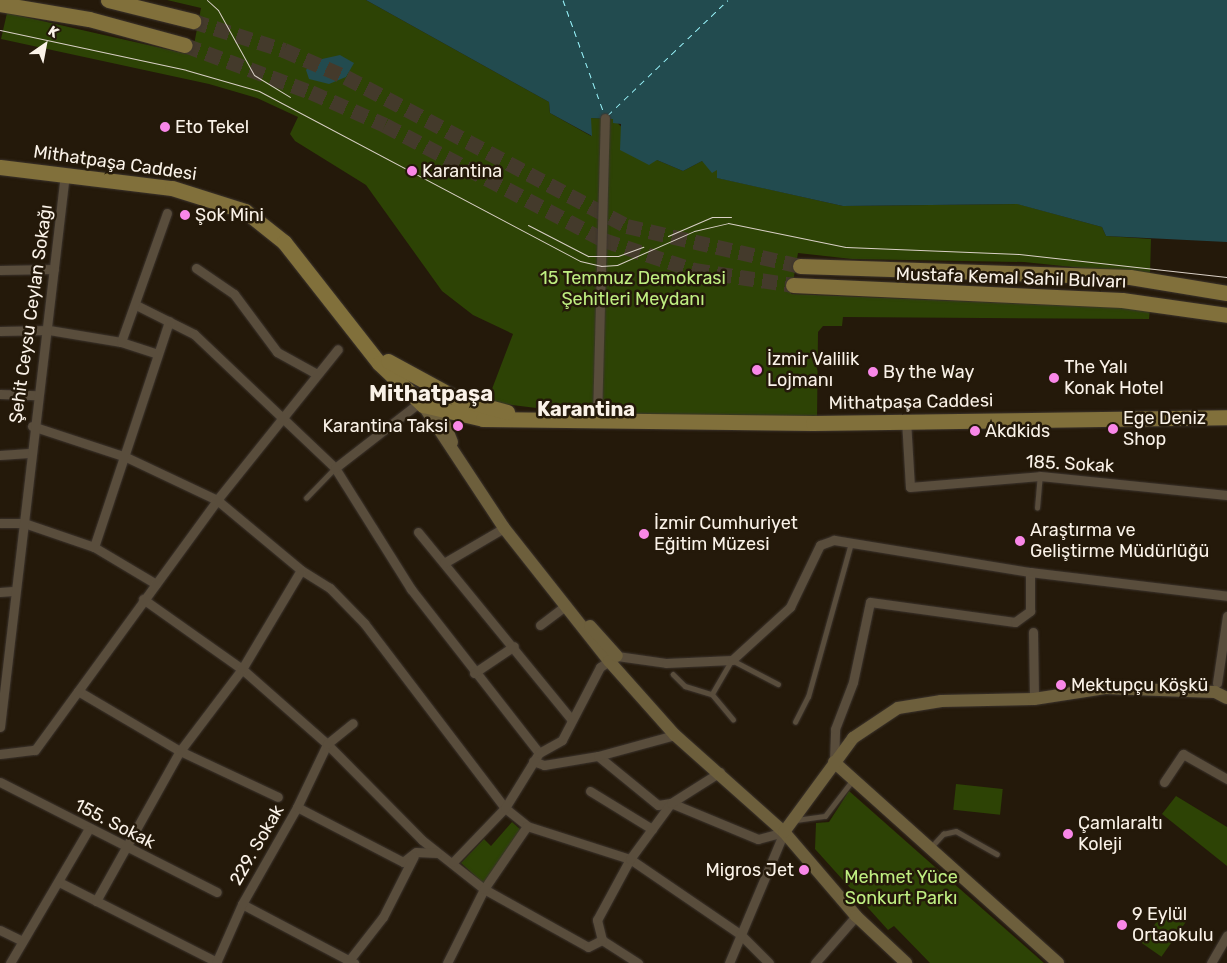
<!DOCTYPE html>
<meta charset="utf-8">
<style>
body{margin:0}
#map{position:relative;width:1227px;height:963px;overflow:hidden;background:#24190a;font-family:Rubik,sans-serif}
div>[style]{position:absolute}
[style*='--x']{left:calc(var(--x)*1px);top:calc(var(--y)*1px);width:calc(var(--w)*1px);rotate:calc(var(--a)*1deg)}
.green>*{inset:0;background:#2d4305;transform-origin:0 0}
.water>*{inset:0;background:#224b4f}
.ferry>*{height:1px;margin-top:-0.5px;transform-origin:0;background:repeating-linear-gradient(90deg,#9af6fd 0 6px,transparent 0 11px)}
.primary-tunnel>*{height:15px;margin-top:-7.5px;transform-origin:0;background:repeating-linear-gradient(90deg,#443a2b 0 15px,transparent 0 23px)}
.roads{filter:drop-shadow(0 0 1px #3c342e) drop-shadow(0 0 1px #3c342e)}
.lane>*{height:4.5px;margin:-2.25px;padding:0 2.25px;transform-origin:2.25px;border-radius:2.25px;background:#594d3c}
.street>*{height:9px;margin:-4.5px;padding:0 4.5px;transform-origin:4.5px;border-radius:4.5px;background:#594d3c}
.secondary>*{height:12px;margin:-6px;padding:0 6px;transform-origin:6px;border-radius:6px;background:#6d5f3c}
.primary>*{height:15px;margin:-7.5px;padding:0 7.5px;transform-origin:7.5px;border-radius:7.5px;background:#81703b}
.tram>*{height:1px;margin:-0.5px;padding:0 0.5px;transform-origin:0.5px;border-radius:0.5px;background:#d9d0c6}
.dots>*{width:14px;height:14px;translate:-50% -50%;box-sizing:border-box;border:2px solid #24190a;border-radius:50%}
span{translate:-50% -50%;white-space:nowrap;text-align:center;line-height:1.15;-webkit-text-stroke:5px #24190a;paint-order:stroke}
.poi-label{font-size:18px;color:#faf2e8}
.left{translate:0 -50%;text-align:left}
.right{translate:-100% -50%;text-align:right}
.street-label{font-size:18px;color:#faf2e8}
.park-label{font-size:18px;color:#bfee81}
.quarter-label{font-size:20px;color:#faf2e8;font-weight:700}
.district-label{font-size:22px;color:#faf2e8;font-weight:700}
.north{position:absolute;left:20px;top:20px;width:50px;height:50px;-webkit-text-stroke:4px #24190a;paint-order:stroke;rotate:33deg;font-size:14px;font-weight:700;line-height:20px;text-align:center;color:#faf2e8}
.north::after{content:'';display:block;margin:auto;width:18px;height:22px;background:#faf2e8;clip-path:polygon(50% 0,100% 100%,50% 72%,0 100%)}
</style>
<div id="map">
<div class="green">
<div style="clip-path:polygon(167px 0,366px 0,549px 102px,550px 113px,591px 136px,591px 118px,613px 119px,657px 160px,683px 171px,702px 161px,717px 170px,718px 178px,843px 206px,1018px 204px,1102px 227px,1106px 236px,1151px 239px,1150px 275px,1024px 262px,852px 259px,798px 253px,791px 294px,1150px 309px,1149px 319px,843px 317px,842px 326px,823px 326px,818px 332px,817px 420px,585px 414px,487px 402px,513px 334px,473px 315px,442px 291px,366px 185px,295px 141px,290px 134px,298px 117px,257px 98px,209px 84px,1px 39px,7px 13px,192px 55px,201px 8px)"></div>
<div style="left:956px;top:784px;width:47px;height:26px;rotate:6deg"></div>
<div style="clip-path:polygon(849px 791px,944px 875px,1044px 963px,930px 963px,894px 926px,888px 930px,815px 849px,816px 823px,829px 822px)"></div>
<div style="clip-path:polygon(1176px 796px,1227px 827px,1227px 866px,1162px 814px)"></div>
<div style="clip-path:polygon(512px 822px,521px 830px,484px 884px,461px 863px,484px 839px,491px 846px)"></div>
<div style="left:1167px;top:907px;width:24px;height:44px;rotate:35deg"></div>
</div>
<div class="water">
<div style="clip-path:polygon(366px 0,1227px 0,1227px 242px,1106px 236px,1102px 227px,1017px 204px,843px 206px,717px 178px,717px 170px,712px 173px,702px 161px,683px 171px,657px 160px,649px 165px,620px 150px,621px 124px,613px 123px,613px 119px,591px 118px,592px 136px,550px 113px,549px 102px)"></div>
<div style="clip-path:polygon(340px 55px,354px 63px,346px 77px,329px 84px,309px 79px,306px 70px,313px 61px)"></div>
</div>
<div class="ferry">
<div style="--x:563;--y:0;--w:120;--a:70.1"></div>
<div style="--x:608;--y:115;--w:166;--a:-43.8"></div>
</div>
<div class="primary-tunnel">
<div style="--x:193;--y:21;--w:96;--a:17.7"></div>
<div style="--x:284;--y:50;--w:68;--a:23.5"></div>
<div style="--x:346;--y:77;--w:318;--a:27.9"></div>
<div style="--x:627;--y:226;--w:178;--a:13"></div>
<div style="--x:185;--y:45;--w:134;--a:20.5"></div>
<div style="--x:311;--y:92;--w:81;--a:24"></div>
<div style="--x:385;--y:125;--w:247;--a:27.7"></div>
<div style="--x:604;--y:240;--w:95;--a:18.4"></div>
<div style="--x:694;--y:270;--w:100;--a:8.6"></div>
</div>
<div class="roads">
<div class="lane">
<div style="--x:306;--y:498;--w:42;--a:-46"></div>
<div style="--x:1037;--y:508;--w:32;--a:-85"></div>
<div style="--x:673;--y:674;--w:17;--a:45"></div>
<div style="--x:685;--y:686;--w:28;--a:17"></div>
<div style="--x:712;--y:694;--w:39;--a:-60"></div>
<div style="--x:732;--y:660;--w:52;--a:27.6"></div>
<div style="--x:712;--y:694;--w:33;--a:50"></div>
<div style="--x:795;--y:722;--w:28;--a:-63"></div>
<div style="--x:808;--y:697;--w:160;--a:-74.4"></div>
<div style="--x:796;--y:820;--w:29;--a:-8"></div>
<div style="--x:825;--y:816;--w:44;--a:-52.4"></div>
<div style="--x:931;--y:847;--w:18;--a:-47"></div>
<div style="--x:943;--y:834;--w:13;--a:-13"></div>
<div style="--x:956;--y:831;--w:47;--a:29.3"></div>
</div>
<div class="street">
<div style="--x:196;--y:268;--w:46;--a:34.4"></div>
<div style="--x:234;--y:294;--w:72;--a:53.4"></div>
<div style="--x:277;--y:352;--w:43;--a:28.9"></div>
<div style="--x:0;--y:270;--w:54;--a:-1.1"></div>
<div style="--x:136;--y:305;--w:65;--a:26.6"></div>
<div style="--x:194;--y:334;--w:195;--a:43.5"></div>
<div style="--x:335;--y:468;--w:143;--a:57.9"></div>
<div style="--x:411;--y:589;--w:208;--a:52"></div>
<div style="--x:0;--y:331;--w:49;--a:-1.2"></div>
<div style="--x:49;--y:330;--w:73;--a:9.5"></div>
<div style="--x:121;--y:342;--w:38;--a:18"></div>
<div style="--x:121;--y:342;--w:137;--a:-70.4"></div>
<div style="--x:0;--y:394;--w:37;--a:2"></div>
<div style="--x:597;--y:419;--w:301;--a:-88.5"></div>
<div style="--x:906;--y:420;--w:67;--a:86.6"></div>
<div style="--x:910;--y:487;--w:130;--a:-4.8"></div>
<div style="--x:1040;--y:476;--w:188;--a:5.8"></div>
<div style="--x:32;--y:426;--w:99;--a:18.3"></div>
<div style="--x:126;--y:457;--w:101;--a:25.3"></div>
<div style="--x:217;--y:500;--w:109;--a:39.8"></div>
<div style="--x:301;--y:570;--w:34;--a:32"></div>
<div style="--x:330;--y:588;--w:49;--a:45.8"></div>
<div style="--x:364;--y:623;--w:233;--a:52.7"></div>
<div style="--x:505;--y:808;--w:28;--a:39"></div>
<div style="--x:527;--y:826;--w:108;--a:17.8"></div>
<div style="--x:630;--y:859;--w:133;--a:34.3"></div>
<div style="--x:740;--y:934;--w:41;--a:45"></div>
<div style="--x:0;--y:455;--w:29;--a:-4"></div>
<div style="--x:335;--y:468;--w:108;--a:-37.8"></div>
<div style="--x:0;--y:523;--w:24;--a:0"></div>
<div style="--x:24;--y:523;--w:74;--a:18.9"></div>
<div style="--x:94;--y:547;--w:72;--a:30.8"></div>
<div style="--x:418;--y:532;--w:242;--a:50.7"></div>
<div style="--x:94;--y:547;--w:238;--a:-71.6"></div>
<div style="--x:444;--y:563;--w:69;--a:-30.3"></div>
<div style="--x:0;--y:592;--w:13;--a:-4"></div>
<div style="--x:143;--y:599;--w:121;--a:35.3"></div>
<div style="--x:242;--y:669;--w:113;--a:41.4"></div>
<div style="--x:327;--y:744;--w:135;--a:45.3"></div>
<div style="--x:422;--y:840;--w:79;--a:38.3"></div>
<div style="--x:484;--y:889;--w:119;--a:29.1"></div>
<div style="--x:588;--y:947;--w:16;--a:-27"></div>
<div style="--x:602;--y:940;--w:43;--a:32.6"></div>
<div style="--x:540;--y:625;--w:30;--a:-37"></div>
<div style="--x:1033;--y:632;--w:67;--a:89.1"></div>
<div style="--x:474;--y:673;--w:48;--a:-34"></div>
<div style="--x:1217;--y:683;--w:68;--a:-81.5"></div>
<div style="--x:78;--y:691;--w:118;--a:30.5"></div>
<div style="--x:180;--y:751;--w:108;--a:25.1"></div>
<div style="--x:0;--y:727;--w:557;--a:-83.3"></div>
<div style="--x:0;--y:754;--w:35;--a:-7"></div>
<div style="--x:35;--y:750;--w:309;--a:-53.9"></div>
<div style="--x:217;--y:500;--w:193;--a:-51.3"></div>
<div style="--x:598;--y:756;--w:77;--a:39.2"></div>
<div style="--x:658;--y:805;--w:13;--a:-9"></div>
<div style="--x:671;--y:803;--w:94;--a:22.5"></div>
<div style="--x:758;--y:839;--w:27;--a:-15"></div>
<div style="--x:533;--y:761;--w:12;--a:20"></div>
<div style="--x:544;--y:765;--w:55;--a:-9.5"></div>
<div style="--x:598;--y:756;--w:80;--a:-15.3"></div>
<div style="--x:834;--y:762;--w:33;--a:-88"></div>
<div style="--x:835;--y:729;--w:50;--a:-69"></div>
<div style="--x:853;--y:682;--w:82;--a:-78"></div>
<div style="--x:870;--y:602;--w:146;--a:7.9"></div>
<div style="--x:1015;--y:622;--w:19;--a:-36"></div>
<div style="--x:1030;--y:611;--w:39;--a:-90"></div>
<div style="--x:0;--y:782;--w:243;--a:26.9"></div>
<div style="--x:1164;--y:782;--w:34;--a:-56"></div>
<div style="--x:1183;--y:754;--w:51;--a:29.6"></div>
<div style="--x:590;--y:791;--w:73;--a:31.5"></div>
<div style="--x:297;--y:807;--w:119;--a:27.4"></div>
<div style="--x:403;--y:862;--w:16;--a:-38"></div>
<div style="--x:416;--y:852;--w:21;--a:3"></div>
<div style="--x:453;--y:862;--w:75;--a:-46.1"></div>
<div style="--x:505;--y:808;--w:65;--a:-58.3"></div>
<div style="--x:539;--y:753;--w:26;--a:-29"></div>
<div style="--x:562;--y:740;--w:82;--a:-62.5"></div>
<div style="--x:600;--y:667;--w:20;--a:-33"></div>
<div style="--x:617;--y:656;--w:49;--a:8.1"></div>
<div style="--x:666;--y:663;--w:66;--a:-2.6"></div>
<div style="--x:732;--y:660;--w:79;--a:-42.4"></div>
<div style="--x:790;--y:607;--w:69;--a:-64.2"></div>
<div style="--x:820;--y:545;--w:15;--a:-20"></div>
<div style="--x:834;--y:540;--w:199;--a:9.3"></div>
<div style="--x:1030;--y:572;--w:198;--a:6.9"></div>
<div style="--x:59;--y:882;--w:177;--a:26.9"></div>
<div style="--x:96;--y:901;--w:172;--a:-60.8"></div>
<div style="--x:180;--y:751;--w:103;--a:-52.9"></div>
<div style="--x:242;--y:669;--w:115;--a:-59.2"></div>
<div style="--x:242;--y:904;--w:127;--a:27.8"></div>
<div style="--x:0;--y:930;--w:25;--a:26"></div>
<div style="--x:602;--y:940;--w:21;--a:-104"></div>
<div style="--x:597;--y:920;--w:69;--a:-61.6"></div>
<div style="--x:630;--y:859;--w:69;--a:-53.8"></div>
<div style="--x:671;--y:803;--w:58;--a:-32.3"></div>
<div style="--x:10;--y:963;--w:154;--a:-59.6"></div>
<div style="--x:216;--y:963;--w:64;--a:-66.2"></div>
<div style="--x:242;--y:904;--w:112;--a:-60.4"></div>
<div style="--x:297;--y:807;--w:70;--a:-64.5"></div>
<div style="--x:327;--y:744;--w:33;--a:-39"></div>
<div style="--x:347;--y:963;--w:58;--a:-52"></div>
<div style="--x:383;--y:917;--w:68;--a:-63.1"></div>
<div style="--x:447;--y:963;--w:83;--a:-63.4"></div>
<div style="--x:484;--y:889;--w:76;--a:-55.7"></div>
<div style="--x:729;--y:963;--w:142;--a:-67.2"></div>
<div style="--x:815;--y:963;--w:62;--a:-48.9"></div>
<div style="--x:1211;--y:963;--w:32;--a:-60"></div>
</div>
<div class="secondary">
<div style="--x:423;--y:405;--w:147;--a:56.6"></div>
<div style="--x:504;--y:528;--w:169;--a:51.7"></div>
<div style="--x:609;--y:661;--w:99;--a:48.3"></div>
<div style="--x:675;--y:735;--w:146;--a:41.7"></div>
<div style="--x:784;--y:832;--w:111;--a:49.4"></div>
<div style="--x:856;--y:916;--w:69;--a:43.2"></div>
<div style="--x:437;--y:405;--w:40;--a:68"></div>
<div style="--x:590;--y:626;--w:40;--a:48"></div>
<div style="--x:834;--y:762;--w:301;--a:41.9"></div>
<div style="--x:784;--y:832;--w:117;--a:-53.7"></div>
<div style="--x:853;--y:738;--w:54;--a:-33.7"></div>
<div style="--x:898;--y:708;--w:44;--a:-9.2"></div>
<div style="--x:941;--y:701;--w:93;--a:-1.2"></div>
<div style="--x:1034;--y:699;--w:72;--a:-8.8"></div>
<div style="--x:1105;--y:688;--w:110;--a:2.1"></div>
<div style="--x:1215;--y:692;--w:13;--a:27"></div>
</div>
<div class="primary">
<div style="--x:108;--y:0;--w:88;--a:13.9"></div>
<div style="--x:0;--y:4;--w:90;--a:9.6"></div>
<div style="--x:89;--y:19;--w:99;--a:15.2"></div>
<div style="--x:0;--y:167;--w:173;--a:7"></div>
<div style="--x:172;--y:188;--w:77;--a:17.5"></div>
<div style="--x:245;--y:211;--w:50;--a:38.5"></div>
<div style="--x:284;--y:242;--w:154;--a:51.9"></div>
<div style="--x:379;--y:363;--w:61;--a:43.7"></div>
<div style="--x:423;--y:405;--w:62;--a:13.1"></div>
<div style="--x:483;--y:419;--w:330;--a:0.7"></div>
<div style="--x:813;--y:423;--w:414;--a:-0.8"></div>
<div style="--x:800;--y:266;--w:330;--a:1.9"></div>
<div style="--x:1130;--y:277;--w:98;--a:9.4"></div>
<div style="--x:793;--y:285;--w:329;--a:2.6"></div>
<div style="--x:1122;--y:300;--w:106;--a:8.1"></div>
<div style="--x:388;--y:361;--w:77;--a:28.6"></div>
<div style="--x:456;--y:398;--w:53;--a:15.4"></div>
</div>
</div>
<div class="tram">
<div style="--x:207;--y:0;--w:15;--a:42"></div>
<div style="--x:218;--y:10;--w:74;--a:61"></div>
<div style="--x:254;--y:75;--w:42;--a:31.4"></div>
<div style="--x:0;--y:30;--w:190;--a:12.1"></div>
<div style="--x:186;--y:70;--w:76;--a:16"></div>
<div style="--x:259;--y:91;--w:363;--a:27.9"></div>
<div style="--x:580;--y:261;--w:22;--a:13"></div>
<div style="--x:601;--y:266;--w:16;--a:-4"></div>
<div style="--x:617;--y:265;--w:84;--a:-23.8"></div>
<div style="--x:694;--y:231;--w:35;--a:-13"></div>
<div style="--x:728;--y:223;--w:120;--a:11.5"></div>
<div style="--x:846;--y:247;--w:173;--a:2.3"></div>
<div style="--x:1019;--y:254;--w:209;--a:6.3"></div>
<div style="--x:528;--y:225;--w:68;--a:27.3"></div>
<div style="--x:588;--y:256;--w:30;--a:0"></div>
<div style="--x:618;--y:256;--w:27;--a:-20"></div>
<div style="--x:668;--y:236;--w:48;--a:-23.4"></div>
<div style="--x:712;--y:217;--w:19;--a:0"></div>
</div>
<div class="dots">
<div style="left:165px;top:127px;background:#f987e8"></div>
<div style="left:412px;top:171px;background:#f987e8"></div>
<div style="left:185px;top:215px;background:#f987e8"></div>
<div style="left:757px;top:370px;background:#f987e8"></div>
<div style="left:873px;top:372px;background:#f987e8"></div>
<div style="left:1054px;top:378px;background:#f987e8"></div>
<div style="left:458px;top:426px;background:#f987e8"></div>
<div style="left:1113px;top:429px;background:#f987e8"></div>
<div style="left:975px;top:431px;background:#f987e8"></div>
<div style="left:644px;top:534px;background:#f987e8"></div>
<div style="left:1020px;top:541px;background:#f987e8"></div>
<div style="left:1061px;top:685px;background:#f987e8"></div>
<div style="left:1068px;top:834px;background:#f987e8"></div>
<div style="left:804px;top:870px;background:#f987e8"></div>
<div style="left:1122px;top:925px;background:#f987e8"></div>
</div>
<div class="poi-label">
<span class="left" style="left:175px;top:127px">Eto Tekel</span>
<span class="left" style="left:422px;top:171px">Karantina</span>
<span class="left" style="left:195px;top:215px">Şok Mini</span>
<span class="left" style="left:767px;top:370px">İzmir Valilik<br>Lojmanı</span>
<span class="left" style="left:1064px;top:378px">The Yalı<br>Konak Hotel</span>
<span class="left" style="left:883px;top:372px">By the Way</span>
<span class="left" style="left:1123px;top:429px">Ege Deniz<br>Shop</span>
<span class="right" style="left:448px;top:426px">Karantina Taksi</span>
<span class="left" style="left:985px;top:431px">Akdkids</span>
<span class="left" style="left:654px;top:534px">İzmir Cumhuriyet<br>Eğitim Müzesi</span>
<span class="left" style="left:1030px;top:541px">Araştırma ve<br>Geliştirme Müdürlüğü</span>
<span class="left" style="left:1071px;top:685px">Mektupçu Köşkü</span>
<span class="left" style="left:1078px;top:834px">Çamlaraltı<br>Koleji</span>
<span class="right" style="left:794px;top:870px">Migros Jet</span>
<span class="left" style="left:1132px;top:925px">9 Eylül<br>Ortaokulu</span>
</div>
<div class="street-label">
<span style="left:115px;top:163px;rotate:8deg">Mithatpaşa Caddesi</span>
<span style="left:1011px;top:278px;rotate:2deg">Mustafa Kemal Sahil Bulvarı</span>
<span style="left:31px;top:314px;rotate:-82deg">Şehit Ceysu Ceylan Sokağı</span>
<span style="left:911px;top:402px;rotate:-1deg">Mithatpaşa Caddesi</span>
<span style="left:1070px;top:464px;rotate:3deg">185. Sokak</span>
<span style="left:115px;top:824px;rotate:27deg">155. Sokak</span>
<span style="left:257px;top:845px;rotate:-60deg">229. Sokak</span>
</div>
<div class="park-label">
<span style="left:633px;top:289px">15 Temmuz Demokrasi<br>Şehitleri Meydanı</span>
<span style="left:901px;top:888px">Mehmet Yüce<br>Sonkurt Parkı</span>
</div>
<div class="quarter-label">
<span style="left:586px;top:409px">Karantina</span>
</div>
<div class="district-label">
<span style="left:431px;top:394px">Mithatpaşa</span>
</div>
<div class="north">K</div>
</div>
